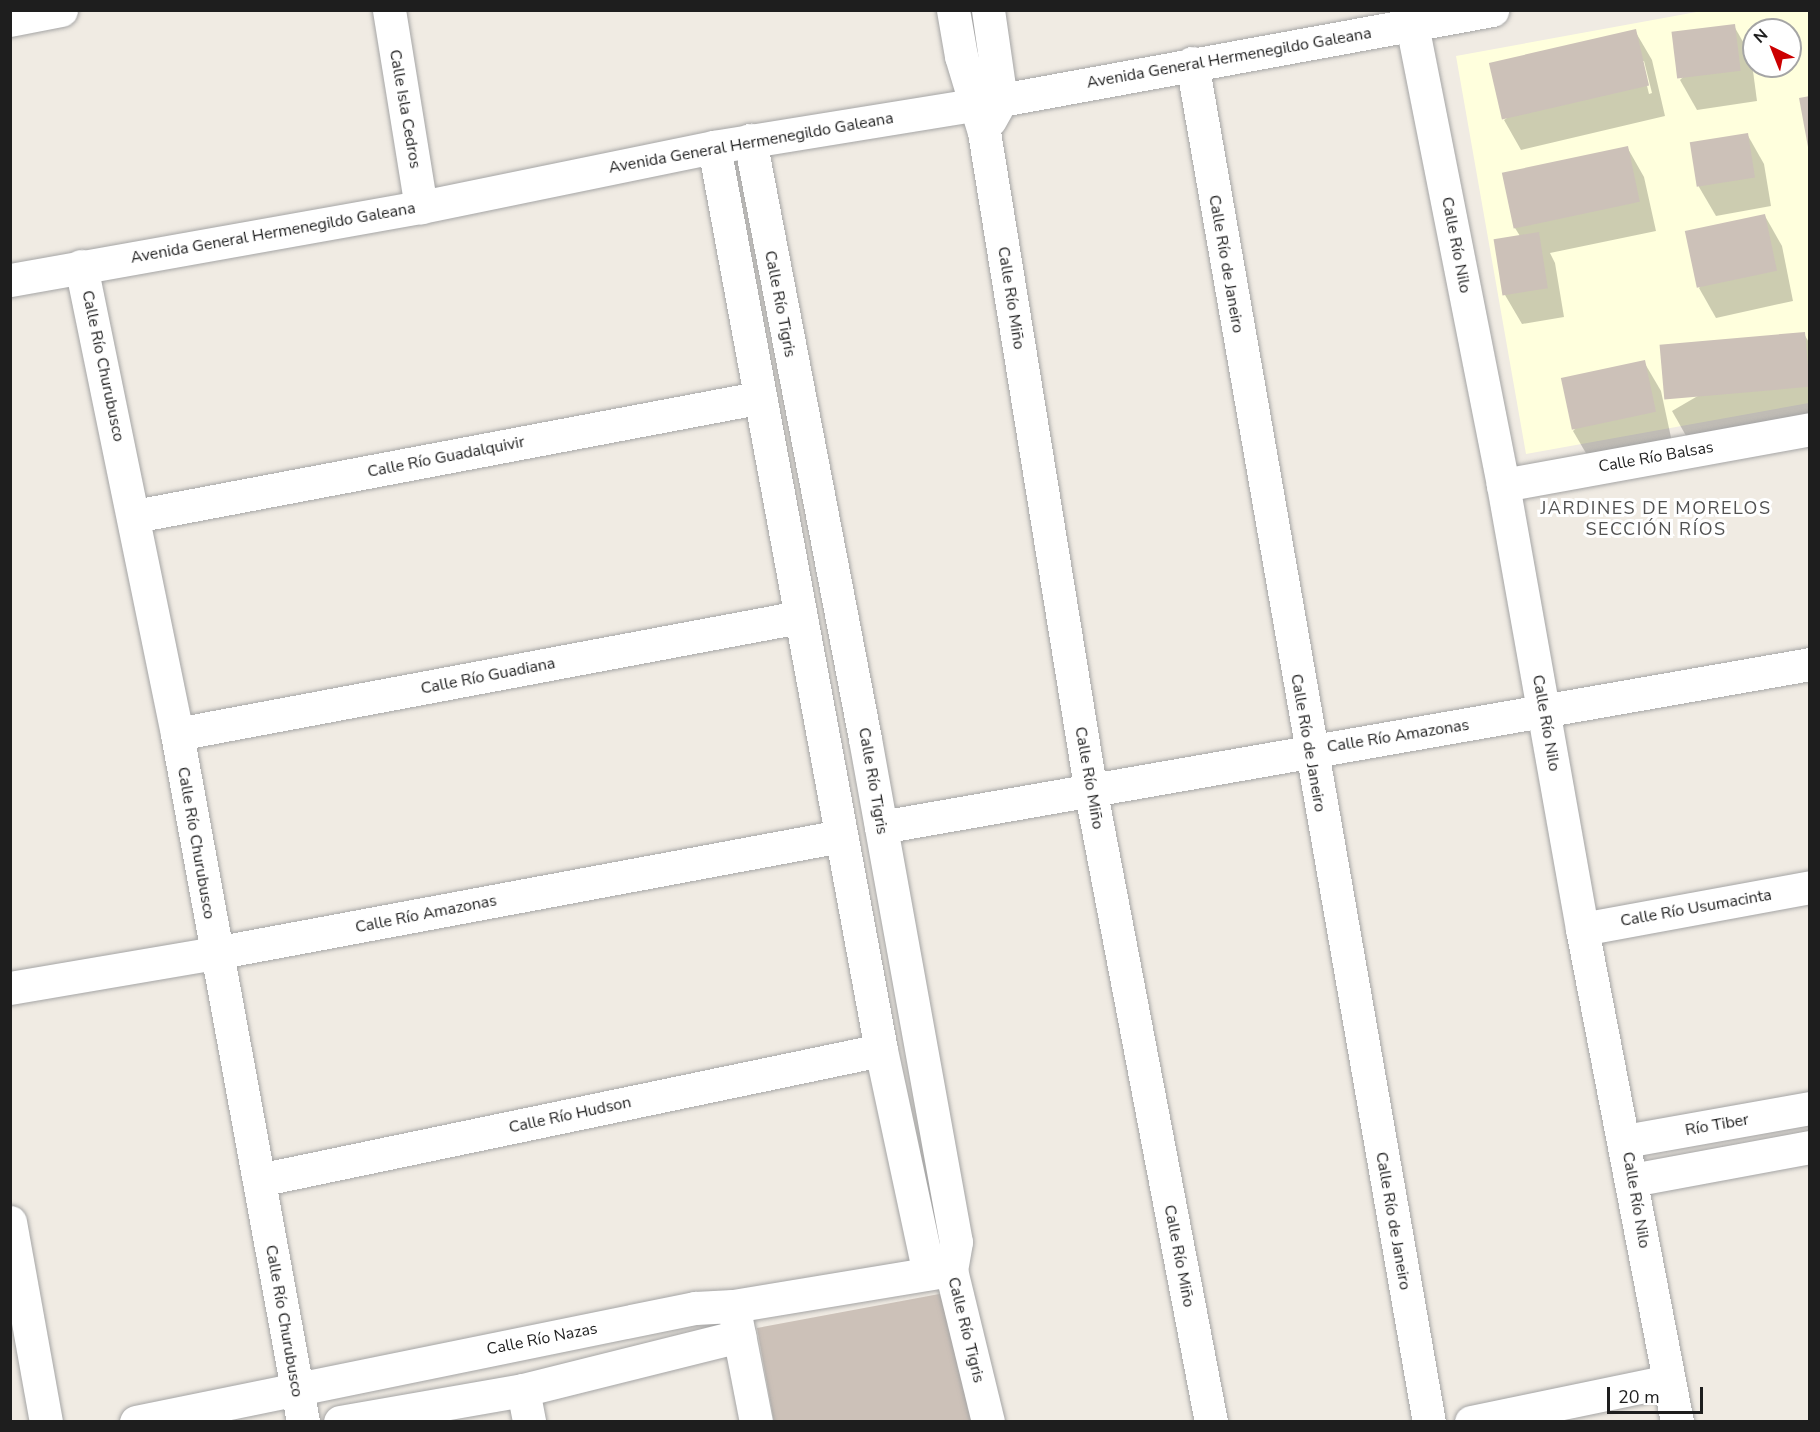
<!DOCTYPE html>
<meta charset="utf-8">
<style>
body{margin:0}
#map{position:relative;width:1820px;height:1432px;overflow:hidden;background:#f0ebe3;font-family:"Nunito Sans",sans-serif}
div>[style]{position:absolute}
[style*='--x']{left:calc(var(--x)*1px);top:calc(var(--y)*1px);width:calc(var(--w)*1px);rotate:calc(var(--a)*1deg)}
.education>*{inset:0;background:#ffd}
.shadow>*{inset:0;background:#0003}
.building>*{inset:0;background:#ccc1b8;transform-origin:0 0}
.roads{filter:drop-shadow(0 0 2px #a5a5a5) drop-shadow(0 0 2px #a5a5a5)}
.minor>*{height:33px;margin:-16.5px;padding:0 16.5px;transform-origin:16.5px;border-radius:16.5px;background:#fff}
span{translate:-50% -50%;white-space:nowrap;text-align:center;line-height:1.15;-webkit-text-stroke:6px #fff;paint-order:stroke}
.street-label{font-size:16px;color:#1e1e1e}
.neighbourhood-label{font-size:18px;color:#515151;letter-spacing:1.5px}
.frame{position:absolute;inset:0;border:12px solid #1e1e1e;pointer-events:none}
.north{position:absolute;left:1742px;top:18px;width:60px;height:60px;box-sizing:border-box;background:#fff;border:2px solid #a5a5a5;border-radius:50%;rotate:317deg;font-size:16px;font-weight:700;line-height:24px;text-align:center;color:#1e1e1e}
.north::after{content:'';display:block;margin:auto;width:21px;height:27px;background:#cc0001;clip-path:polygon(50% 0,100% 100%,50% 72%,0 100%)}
.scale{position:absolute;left:1607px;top:1387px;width:96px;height:27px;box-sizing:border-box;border:3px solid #1e1e1e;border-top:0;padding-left:8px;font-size:18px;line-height:21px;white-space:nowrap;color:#1e1e1e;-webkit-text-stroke:4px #fff;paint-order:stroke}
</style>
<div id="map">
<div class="education">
<div style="clip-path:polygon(evenodd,1702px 11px,1809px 11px,1809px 403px,1526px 454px,1456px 56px,1702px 11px,1754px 30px,1790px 30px,1790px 66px,1754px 66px,1754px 30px)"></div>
</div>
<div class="shadow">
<div style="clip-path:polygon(1734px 26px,1751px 56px,1757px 101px,1697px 110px,1680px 80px)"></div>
<div style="clip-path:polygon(evenodd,1635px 31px,1652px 60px,1665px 116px,1521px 150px,1504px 120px,1635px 31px,1641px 61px,1644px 61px,1652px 93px,1649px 94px,1641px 61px)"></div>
<div style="clip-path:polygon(1747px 134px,1764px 164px,1771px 206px,1716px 216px,1699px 187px,1691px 145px)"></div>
<div style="clip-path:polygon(1627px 147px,1644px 177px,1656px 231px,1550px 253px,1555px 263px,1564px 317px,1522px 324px,1505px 295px,1496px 240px,1520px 236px,1515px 228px)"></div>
<div style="clip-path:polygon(1765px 216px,1782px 246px,1793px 301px,1716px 318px,1699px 288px)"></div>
<div style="clip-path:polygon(1804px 334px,1810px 344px,1810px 419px,1689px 441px,1672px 411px)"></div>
<div style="clip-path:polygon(1644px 362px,1661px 391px,1672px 442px,1590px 460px,1573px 431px)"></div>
</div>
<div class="building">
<div style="left:1735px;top:24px;width:47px;height:64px;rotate:83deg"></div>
<div style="left:1636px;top:29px;width:58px;height:151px;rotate:77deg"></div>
<div style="clip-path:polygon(1810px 96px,1810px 147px,1808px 147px,1799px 98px)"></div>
<div style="left:1748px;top:133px;width:45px;height:59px;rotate:81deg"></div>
<div style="left:1628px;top:146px;width:57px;height:129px;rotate:78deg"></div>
<div style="left:1765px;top:214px;width:58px;height:82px;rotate:78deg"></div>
<div style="left:1539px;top:232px;width:57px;height:46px;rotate:81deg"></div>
<div style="left:1805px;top:332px;width:55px;height:146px;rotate:85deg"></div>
<div style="left:1645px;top:360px;width:53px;height:86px;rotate:78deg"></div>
<div style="clip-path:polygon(950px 1292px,973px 1422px,774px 1422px,757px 1328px)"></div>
</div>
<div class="roads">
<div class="minor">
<div style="--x:389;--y:10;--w:200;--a:80.8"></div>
<div style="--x:953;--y:10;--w:47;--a:80.1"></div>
<div style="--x:961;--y:56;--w:79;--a:73.2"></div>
<div style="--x:984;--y:132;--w:670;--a:80.8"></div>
<div style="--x:1091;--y:793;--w:640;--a:79.2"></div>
<div style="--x:988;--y:10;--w:91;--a:81.8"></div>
<div style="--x:1001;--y:100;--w:23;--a:119"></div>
<div style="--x:10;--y:20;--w:52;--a:-11.1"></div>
<div style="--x:1412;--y:25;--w:469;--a:78.8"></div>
<div style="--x:1503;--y:485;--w:451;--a:79.9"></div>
<div style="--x:1582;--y:929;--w:502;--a:79.09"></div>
<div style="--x:1192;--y:63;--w:1380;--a:80.11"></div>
<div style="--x:750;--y:140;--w:610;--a:79.13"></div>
<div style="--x:865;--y:739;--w:511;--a:79.75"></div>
<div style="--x:956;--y:1242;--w:28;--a:100"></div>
<div style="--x:951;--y:1270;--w:156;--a:76.3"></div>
<div style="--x:714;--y:147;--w:918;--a:79.52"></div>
<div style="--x:881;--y:1050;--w:228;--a:77.9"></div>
<div style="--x:81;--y:266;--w:478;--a:78.4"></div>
<div style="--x:177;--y:734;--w:699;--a:79.62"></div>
<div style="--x:10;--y:280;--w:417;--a:-10.1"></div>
<div style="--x:421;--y:207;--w:299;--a:-11.6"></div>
<div style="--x:714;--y:147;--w:263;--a:-9.2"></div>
<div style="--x:974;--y:105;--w:527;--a:-10.39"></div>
<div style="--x:1503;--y:485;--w:312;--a:-10.3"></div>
<div style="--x:135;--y:516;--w:633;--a:-10.74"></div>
<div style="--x:177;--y:734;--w:633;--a:-10.65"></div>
<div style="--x:881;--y:827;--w:943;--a:-9.95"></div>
<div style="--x:1582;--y:929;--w:232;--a:-10.4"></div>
<div style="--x:10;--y:988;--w:208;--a:-9.7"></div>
<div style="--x:215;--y:953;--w:637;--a:-10.59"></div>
<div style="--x:1625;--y:1141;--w:188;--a:-10.1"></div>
<div style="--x:259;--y:1180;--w:635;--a:-11.81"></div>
<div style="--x:1632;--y:1180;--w:181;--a:-10.5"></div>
<div style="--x:10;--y:1222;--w:203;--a:79.8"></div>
<div style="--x:735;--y:1314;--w:110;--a:79"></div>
<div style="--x:523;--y:1390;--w:33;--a:79"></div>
<div style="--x:136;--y:1422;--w:571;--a:-11.53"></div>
<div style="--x:695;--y:1308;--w:38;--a:-3"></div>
<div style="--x:733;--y:1306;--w:221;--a:-9.4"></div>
<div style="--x:340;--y:1422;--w:186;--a:-9.9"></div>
<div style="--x:523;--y:1390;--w:223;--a:-14"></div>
<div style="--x:1471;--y:1422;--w:202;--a:-11.7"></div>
</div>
</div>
<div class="street-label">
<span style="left:1229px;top:58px;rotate:-10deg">Avenida General Hermenegildo Galeana</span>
<span style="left:405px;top:109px;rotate:80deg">Calle Isla Cedros</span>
<span style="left:751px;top:143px;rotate:-10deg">Avenida General Hermenegildo Galeana</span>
<span style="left:273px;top:233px;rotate:-10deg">Avenida General Hermenegildo Galeana</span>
<span style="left:1456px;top:245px;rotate:79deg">Calle Río Nilo</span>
<span style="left:1226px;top:264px;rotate:80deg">Calle Río de Janeiro</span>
<span style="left:1011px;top:298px;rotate:81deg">Calle Río Miño</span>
<span style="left:780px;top:304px;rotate:79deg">Calle Río Tigris</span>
<span style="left:103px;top:366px;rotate:78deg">Calle Río Churubusco</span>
<span style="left:446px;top:457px;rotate:-11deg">Calle Río Guadalquivir</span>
<span style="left:1656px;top:457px;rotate:-10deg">Calle Río Balsas</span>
<span style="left:488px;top:676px;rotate:-11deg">Calle Río Guadiana</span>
<span style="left:1546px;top:723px;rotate:80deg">Calle Río Nilo</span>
<span style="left:1398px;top:736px;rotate:-9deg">Calle Río Amazonas</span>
<span style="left:1308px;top:743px;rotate:80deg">Calle Río de Janeiro</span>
<span style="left:1089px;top:778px;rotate:80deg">Calle Río Miño</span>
<span style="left:873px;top:781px;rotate:80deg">Calle Río Tigris</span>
<span style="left:196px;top:843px;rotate:80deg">Calle Río Churubusco</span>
<span style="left:1696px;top:908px;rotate:-10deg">Calle Río Usumacinta</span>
<span style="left:426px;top:914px;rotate:-11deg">Calle Río Amazonas</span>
<span style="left:570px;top:1115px;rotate:-12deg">Calle Río Hudson</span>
<span style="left:1717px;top:1125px;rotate:-10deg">Río Tiber</span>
<span style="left:1636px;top:1200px;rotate:80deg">Calle Río Nilo</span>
<span style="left:1393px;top:1221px;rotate:80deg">Calle Río de Janeiro</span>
<span style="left:1179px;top:1256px;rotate:79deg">Calle Río Miño</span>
<span style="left:284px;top:1321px;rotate:80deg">Calle Río Churubusco</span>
<span style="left:966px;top:1330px;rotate:76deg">Calle Río Tigris</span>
<span style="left:542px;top:1339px;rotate:-11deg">Calle Río Nazas</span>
</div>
<div class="neighbourhood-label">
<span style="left:1656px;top:519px">JARDINES DE MORELOS<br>SECCIÓN RÍOS</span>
</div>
<div class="frame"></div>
<div class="north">N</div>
<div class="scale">20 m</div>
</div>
